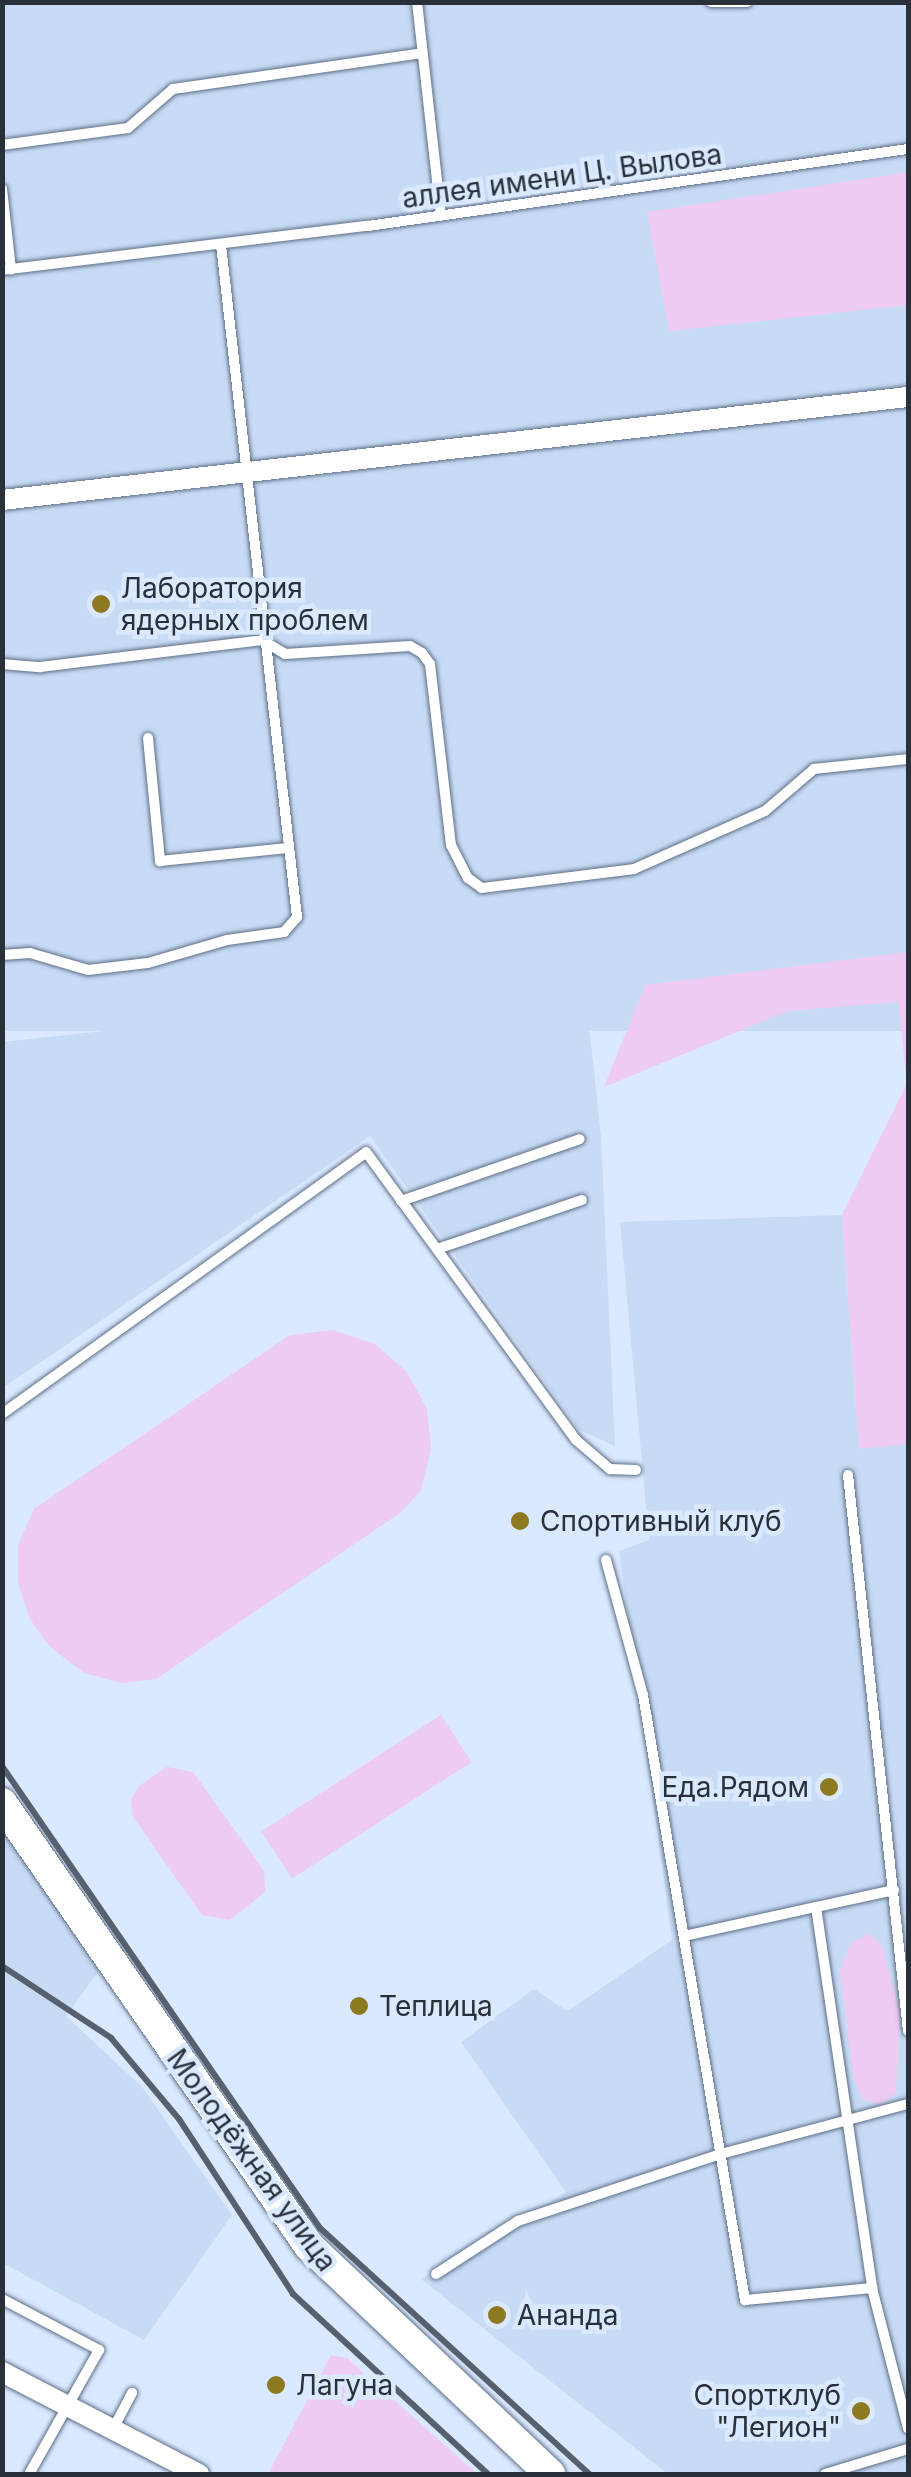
<!DOCTYPE html>
<meta charset="utf-8">
<style>
body{margin:0}
#map{position:relative;width:911px;height:2477px;overflow:hidden;background:#dae9ff;font-family:Inter,sans-serif}
div>[style]{position:absolute}
[style*='--x']{left:calc(var(--x)*1px);top:calc(var(--y)*1px);width:calc(var(--w)*1px);rotate:calc(var(--a)*1deg)}
.built>*{inset:0;background:#c8dbf5;transform-origin:0 0}
.green>*{inset:0;background:#edcbf3;transform-origin:0 0}
.roads{filter:drop-shadow(0 0 2px #5e6f86) drop-shadow(0 0 2px #5e6f86)}
.lane>*{height:10px;margin:-5px;padding:0 5px;transform-origin:5px;border-radius:5px;background:#fff}
.street>*{height:20px;margin:-10px;padding:0 10px;transform-origin:10px;border-radius:10px;background:#fff}
.secondary>*{height:30px;margin:-15px;padding:0 15px;transform-origin:15px;border-radius:15px;background:#fff}
.rail>*{height:6px;margin:-3px;padding:0 3px;transform-origin:3px;border-radius:3px;background:#57606e}
.dots>*{width:28px;height:28px;translate:-50% -50%;box-sizing:border-box;border:5px solid #dae9ff;border-radius:50%}
span{translate:-50% -50%;white-space:nowrap;text-align:center;line-height:1.15;-webkit-text-stroke:9px #dae9ff;paint-order:stroke}
.street-label{font-size:28px;color:#29303a}
.poi-label{font-size:28px;color:#29303a}
.left{translate:0 -50%;text-align:left}
.right{translate:-100% -50%;text-align:right}
.frame{position:absolute;inset:0;border:5px solid #29303a;pointer-events:none}
</style>
<div id="map">
<div class="built">
<div style="left:2px;top:3px;width:906px;height:1028px"></div>
<div style="clip-path:polygon(584px 978px,601px 1136px,615px 1446px,579px 1430px,370px 1136px,3px 1388px,3px 1042px)"></div>
<div style="clip-path:polygon(842px 1215px,859px 1448px,908px 1444px,908px 2474px,668px 2474px,421px 2279px,566px 2192px,461px 2042px,534px 1989px,567px 2011px,672px 1940px,619px 1551px,649px 1540px,620px 1222px)"></div>
<div style="clip-path:polygon(2px 1827px,100px 1969px,66px 2016px,142px 2087px,232px 2215px,144px 2340px,3px 2263px)"></div>
</div>
<div class="green">
<div style="clip-path:polygon(908px 172px,908px 305px,669px 331px,647px 212px)"></div>
<div style="clip-path:polygon(908px 952px,908px 1444px,859px 1449px,842px 1215px,907px 1083px,898px 1002px,788px 1011px,604px 1087px,645px 985px)"></div>
<div style="clip-path:polygon(333px 1330px,375px 1344px,407px 1372px,427px 1409px,431px 1448px,421px 1491px,400px 1513px,156px 1679px,121px 1683px,84px 1673px,49px 1646px,30px 1619px,18px 1583px,18px 1545px,34px 1509px,290px 1335px)"></div>
<div style="left:441px;top:1715px;width:56px;height:214px;rotate:57deg"></div>
<div style="clip-path:polygon(167px 1767px,193px 1772px,264px 1871px,265px 1892px,230px 1920px,202px 1915px,133px 1817px,131px 1800px,139px 1786px)"></div>
<div style="clip-path:polygon(869px 1933px,882px 1946px,900px 2012px,896px 2093px,881px 2105px,862px 2099px,853px 2075px,840px 1971px,851px 1943px)"></div>
<div style="clip-path:polygon(331px 2355px,347px 2358px,477px 2474px,268px 2474px)"></div>
</div>
<div class="roads">
<div class="lane">
<div style="--x:417;--y:2;--w:215;--a:83.6"></div>
<div style="--x:711;--y:2;--w:36;--a:0"></div>
<div style="--x:2;--y:145;--w:127;--a:-7.7"></div>
<div style="--x:128;--y:128;--w:60;--a:-40.9"></div>
<div style="--x:173;--y:89;--w:252;--a:-8.2"></div>
<div style="--x:2;--y:189;--w:81;--a:83.6"></div>
<div style="--x:2;--y:270;--w:369;--a:-6.9"></div>
<div style="--x:368;--y:226;--w:545;--a:-8.12"></div>
<div style="--x:262;--y:640;--w:27;--a:31"></div>
<div style="--x:285;--y:654;--w:125;--a:-3.7"></div>
<div style="--x:410;--y:646;--w:14;--a:30"></div>
<div style="--x:422;--y:653;--w:14;--a:54"></div>
<div style="--x:430;--y:664;--w:182;--a:83.4"></div>
<div style="--x:451;--y:845;--w:37;--a:63"></div>
<div style="--x:468;--y:878;--w:17;--a:36"></div>
<div style="--x:482;--y:888;--w:153;--a:-7.1"></div>
<div style="--x:634;--y:869;--w:143;--a:-23.9"></div>
<div style="--x:765;--y:811;--w:65;--a:-40.6"></div>
<div style="--x:814;--y:769;--w:95;--a:-6.1"></div>
<div style="--x:2;--y:664;--w:38;--a:5"></div>
<div style="--x:40;--y:667;--w:224;--a:-6.9"></div>
<div style="--x:148;--y:738;--w:124;--a:84.4"></div>
<div style="--x:160;--y:861;--w:128;--a:-5.8"></div>
<div style="--x:2;--y:955;--w:28;--a:-4"></div>
<div style="--x:30;--y:953;--w:60;--a:16.3"></div>
<div style="--x:88;--y:970;--w:60;--a:-6.7"></div>
<div style="--x:148;--y:963;--w:82;--a:-16.2"></div>
<div style="--x:227;--y:940;--w:58;--a:-8"></div>
<div style="--x:284;--y:932;--w:20;--a:-49"></div>
<div style="--x:297;--y:917;--w:676;--a:-96.45"></div>
<div style="--x:401;--y:1201;--w:189;--a:-19.1"></div>
<div style="--x:437;--y:1249;--w:153;--a:-18.7"></div>
<div style="--x:2;--y:1414;--w:448;--a:-35.7"></div>
<div style="--x:366;--y:1152;--w:356;--a:53.9"></div>
<div style="--x:576;--y:1440;--w:45;--a:40.5"></div>
<div style="--x:610;--y:1469;--w:26;--a:2"></div>
<div style="--x:848;--y:1475;--w:559;--a:83.84"></div>
<div style="--x:606;--y:1560;--w:140;--a:74.7"></div>
<div style="--x:643;--y:1695;--w:614;--a:80.43"></div>
<div style="--x:745;--y:2300;--w:128;--a:-5.4"></div>
<div style="--x:894;--y:1890;--w:80;--a:167.7"></div>
<div style="--x:816;--y:1907;--w:385;--a:81.6"></div>
<div style="--x:872;--y:2288;--w:145;--a:75.6"></div>
<div style="--x:684;--y:1936;--w:135;--a:-12.4"></div>
<div style="--x:436;--y:2274;--w:98;--a:-32.9"></div>
<div style="--x:518;--y:2221;--w:214;--a:-18.3"></div>
<div style="--x:721;--y:2154;--w:194;--a:-15"></div>
<div style="--x:2;--y:2299;--w:110;--a:27.7"></div>
<div style="--x:99;--y:2350;--w:142;--a:119.4"></div>
<div style="--x:113;--y:2429;--w:41;--a:-62.2"></div>
<div style="--x:825;--y:2474;--w:87;--a:-16.8"></div>
</div>
<div class="street">
<div style="--x:2;--y:500;--w:912;--a:-6.49"></div>
<div style="--x:2;--y:2372;--w:222;--a:27.4"></div>
</div>
<div class="secondary">
<div style="--x:2;--y:1803;--w:539;--a:55.28"></div>
<div style="--x:309;--y:2246;--w:332;--a:43.4"></div>
</div>
</div>
<div class="rail">
<div style="--x:2;--y:1766;--w:561;--a:55.46"></div>
<div style="--x:320;--y:2228;--w:365;--a:42.4"></div>
<div style="--x:2;--y:1966;--w:131;--a:33.4"></div>
<div style="--x:111;--y:2038;--w:106;--a:50"></div>
<div style="--x:179;--y:2119;--w:209;--a:56.9"></div>
<div style="--x:293;--y:2294;--w:265;--a:42.7"></div>
</div>
<div class="dots">
<div style="left:101px;top:604px;background:#8d7a20"></div>
<div style="left:520px;top:1521px;background:#8d7a20"></div>
<div style="left:829px;top:1787px;background:#8d7a20"></div>
<div style="left:359px;top:2006px;background:#8d7a20"></div>
<div style="left:497px;top:2315px;background:#8d7a20"></div>
<div style="left:276px;top:2385px;background:#8d7a20"></div>
<div style="left:861px;top:2411px;background:#8d7a20"></div>
</div>
<div class="street-label">
<span style="left:562px;top:176px;rotate:-8deg">аллея имени Ц. Вылова</span>
<span style="left:252px;top:2160px;rotate:54deg">Молодёжная улица</span>
</div>
<div class="poi-label">
<span class="left" style="left:121px;top:604px">Лаборатория<br>ядерных проблем</span>
<span class="left" style="left:540px;top:1521px">Спортивный клуб</span>
<span class="right" style="left:809px;top:1787px">Еда.Рядом</span>
<span class="left" style="left:379px;top:2006px">Теплица</span>
<span class="left" style="left:517px;top:2315px">Ананда</span>
<span class="left" style="left:296px;top:2385px">Лагуна</span>
<span class="right" style="left:841px;top:2411px">Спортклуб<br>"Легион"</span>
</div>
<div class="frame"></div>
</div>
